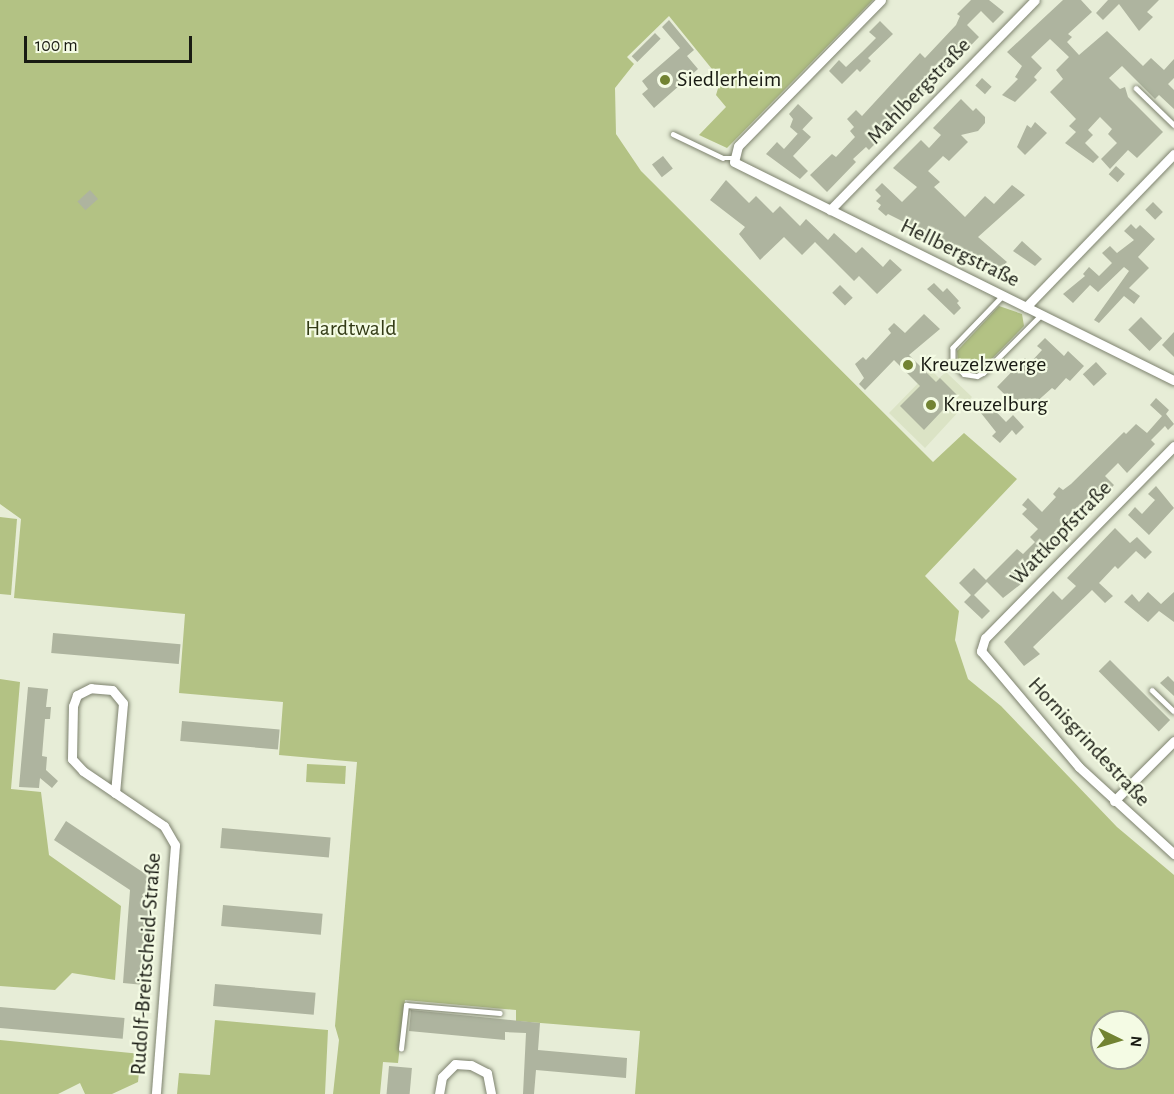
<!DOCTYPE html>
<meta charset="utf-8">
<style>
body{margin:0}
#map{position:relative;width:1174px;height:1094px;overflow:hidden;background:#e7edd7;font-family:"Alegreya Sans",sans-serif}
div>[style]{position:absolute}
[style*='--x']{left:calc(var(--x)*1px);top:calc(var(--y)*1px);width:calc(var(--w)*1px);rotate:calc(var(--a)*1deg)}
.built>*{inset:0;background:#dbe3c5}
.green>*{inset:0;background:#b3c284;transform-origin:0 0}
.building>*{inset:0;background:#aeb49f;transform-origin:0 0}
.roads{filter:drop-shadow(0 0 2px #7d826e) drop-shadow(0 0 2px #7d826e)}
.lane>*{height:4.5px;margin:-2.25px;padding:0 2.25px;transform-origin:2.25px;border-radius:2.25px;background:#fff}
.street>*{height:9px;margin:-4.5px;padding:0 4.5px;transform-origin:4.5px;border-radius:4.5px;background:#fff}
.dots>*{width:16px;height:16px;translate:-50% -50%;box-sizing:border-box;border:3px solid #f4fbe4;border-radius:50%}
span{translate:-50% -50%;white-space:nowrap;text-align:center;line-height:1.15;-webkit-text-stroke:4.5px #f4fbe4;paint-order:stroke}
.poi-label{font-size:22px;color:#191b13}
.left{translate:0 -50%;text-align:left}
.street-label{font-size:22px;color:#191b13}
.park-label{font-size:22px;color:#333b16}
.north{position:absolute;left:1090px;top:1010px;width:60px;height:60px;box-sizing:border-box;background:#f4fbe4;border:2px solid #9ca190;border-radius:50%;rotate:95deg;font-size:16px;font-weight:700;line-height:24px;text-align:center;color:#191b13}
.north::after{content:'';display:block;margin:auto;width:21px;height:27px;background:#728332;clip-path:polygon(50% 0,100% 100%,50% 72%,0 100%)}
.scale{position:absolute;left:24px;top:36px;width:168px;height:27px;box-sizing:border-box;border:3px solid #191b13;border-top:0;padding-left:8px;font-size:18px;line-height:21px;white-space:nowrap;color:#191b13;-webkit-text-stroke:4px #f4fbe4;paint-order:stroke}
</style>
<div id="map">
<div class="built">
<div style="clip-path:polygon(931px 370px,939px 378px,946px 372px,972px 397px,925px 448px,889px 413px)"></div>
</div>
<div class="green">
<div style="clip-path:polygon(evenodd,0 0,873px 0,727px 148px,699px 135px,726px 107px,716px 95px,719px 85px,716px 74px,669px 16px,627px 57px,634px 64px,615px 88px,616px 134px,641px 171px,933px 462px,964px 433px,1017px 479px,925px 576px,959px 611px,955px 640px,968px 679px,1001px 706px,1117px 827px,1174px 875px,1174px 1094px,635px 1094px,640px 1031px,516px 1021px,516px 1010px,405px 1000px,398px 1063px,383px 1062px,380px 1094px,333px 1094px,339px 1040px,335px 1026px,357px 762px,279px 755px,283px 702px,179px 693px,185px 614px,14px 598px,21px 519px,0 504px,0 0,1102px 1022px,1138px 1022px,1138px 1058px,1102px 1058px,1102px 1022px)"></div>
<div style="clip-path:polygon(999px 306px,1022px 314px,1024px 326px,980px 371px,967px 371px,958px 363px,957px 351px)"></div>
<div style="clip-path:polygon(0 517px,17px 519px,11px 595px,0 594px)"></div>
<div style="clip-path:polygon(0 679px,20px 682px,11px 789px,41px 792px,49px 855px,121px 906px,115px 980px,72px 973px,55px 990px,0 986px)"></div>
<div style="left:307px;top:764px;width:39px;height:18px;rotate:3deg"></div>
<div style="clip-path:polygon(215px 1020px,328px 1030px,325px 1094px,177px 1094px,179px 1073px,210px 1075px)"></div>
<div style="clip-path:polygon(0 1040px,141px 1054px,138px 1082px,112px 1094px,85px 1094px,80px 1083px,58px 1094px,0 1094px)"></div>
</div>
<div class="building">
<div style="clip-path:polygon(971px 0,989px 0,1004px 12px,993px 23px,981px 11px,967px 25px,979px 37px,869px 150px,866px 147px,853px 159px,856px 162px,827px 192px,810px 175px,832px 154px,836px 157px,855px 137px,850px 131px,854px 127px,847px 119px,856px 110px,862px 116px,920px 53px,925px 58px,956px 25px,960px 16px,957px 14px)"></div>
<div style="clip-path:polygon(1063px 0,1081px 0,1092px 12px,1068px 34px,1072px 37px,1067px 42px,1079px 55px,1107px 31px,1143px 66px,1151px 58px,1164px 70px,1174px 59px,1174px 78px,1168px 84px,1174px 90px,1174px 109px,1159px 95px,1155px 99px,1122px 66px,1109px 78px,1120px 89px,1125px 87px,1128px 97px,1163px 132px,1137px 158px,1128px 150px,1110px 169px,1101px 159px,1117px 143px,1108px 134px,1112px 129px,1100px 117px,1088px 130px,1093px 135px,1085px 143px,1099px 157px,1093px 163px,1065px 143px,1076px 132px,1069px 126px,1076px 119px,1050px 92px,1063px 79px,1056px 70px,1069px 57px,1050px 39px,1031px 57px,1042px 68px,1034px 77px,1037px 80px,1015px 102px,1002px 95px,1018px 79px,1015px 77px,1022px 66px,1007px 52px)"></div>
<div style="clip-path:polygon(1108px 0,1159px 0,1147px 12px,1153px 17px,1139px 31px,1119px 4px,1103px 20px,1096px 13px)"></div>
<div style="clip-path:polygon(669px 20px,694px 50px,687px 56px,698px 69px,654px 108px,642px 94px,648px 89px,642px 81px,680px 48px,662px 27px)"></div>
<div style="clip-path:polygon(880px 21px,893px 34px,868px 58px,871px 61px,860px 72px,857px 69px,842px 84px,829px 71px,839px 60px,846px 67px,862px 52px,876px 38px,869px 32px)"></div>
<div style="left:655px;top:33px;width:8px;height:33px;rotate:45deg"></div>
<div style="left:982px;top:78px;width:13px;height:10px;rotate:42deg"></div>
<div style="clip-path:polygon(961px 99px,973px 111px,976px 108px,985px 117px,985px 123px,978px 131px,961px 135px,968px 142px,949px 161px,943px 156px,928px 171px,940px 182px,934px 187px,965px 217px,985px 196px,994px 204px,1012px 185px,1025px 195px,978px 237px,1007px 262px,993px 275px,973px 258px,969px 262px,954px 249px,950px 252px,924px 229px,918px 235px,904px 222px,888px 214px,886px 216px,878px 209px,881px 205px,876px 201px,881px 196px,875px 190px,882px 183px,902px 202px,917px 187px,893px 168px,921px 140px,929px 148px,941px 135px,933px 128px)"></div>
<div style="clip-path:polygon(798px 104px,813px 118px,798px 134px,790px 127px,793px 119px,789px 114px)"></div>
<div style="clip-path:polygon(1035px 122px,1047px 133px,1025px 155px,1017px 147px,1027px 125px,1031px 128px)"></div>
<div style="clip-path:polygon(802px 129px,811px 137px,793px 156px,808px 171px,800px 179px,766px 154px,777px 142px,784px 149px)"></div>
<div style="left:663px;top:156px;width:16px;height:14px;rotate:52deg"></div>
<div style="left:1116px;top:166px;width:12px;height:11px;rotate:42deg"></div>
<div style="clip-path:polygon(726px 180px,749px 203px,756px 196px,773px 213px,780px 206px,800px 226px,806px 219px,828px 240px,834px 233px,856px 253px,862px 247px,883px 267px,890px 259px,902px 270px,877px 294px,859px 276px,854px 281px,815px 242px,802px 255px,784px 237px,760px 260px,739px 234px,745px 227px,710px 200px)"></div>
<div style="left:90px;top:190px;width:12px;height:17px;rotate:48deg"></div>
<div style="left:1153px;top:202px;width:14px;height:11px;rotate:45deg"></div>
<div style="clip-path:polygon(1131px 224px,1136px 229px,1140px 225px,1155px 239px,1138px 257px,1149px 268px,1129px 288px,1140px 296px,1134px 304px,1124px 296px,1099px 323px,1094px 320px,1129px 271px,1124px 267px,1098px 292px,1090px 285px,1073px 303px,1063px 294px,1085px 276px,1083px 274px,1089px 267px,1099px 276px,1112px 263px,1102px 253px,1110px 246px,1117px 253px,1134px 240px,1124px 231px)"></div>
<div style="clip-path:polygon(1022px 241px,1042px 259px,1035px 266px,1013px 251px)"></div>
<div style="clip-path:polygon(934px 283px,943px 292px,947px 288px,959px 301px,957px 303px,961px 308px,954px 315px,927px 289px)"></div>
<div style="left:840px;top:285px;width:18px;height:11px;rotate:45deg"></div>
<div style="clip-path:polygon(924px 314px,940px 329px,909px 355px,936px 382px,940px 378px,957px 395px,924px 430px,900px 406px,920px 386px,894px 360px,865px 390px,859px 384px,864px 378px,855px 364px,863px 357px,866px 360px,891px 333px,888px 329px,894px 323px,905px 333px)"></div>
<div style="left:1141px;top:317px;width:30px;height:18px;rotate:45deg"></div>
<div style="clip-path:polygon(1174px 332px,1174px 357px,1162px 345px)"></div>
<div style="clip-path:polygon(1045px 338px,1064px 356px,1068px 351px,1084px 366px,1070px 381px,1066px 378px,1055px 390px,1052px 388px,1024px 413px,997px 387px,1025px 358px,1030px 363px,1042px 350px,1037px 346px)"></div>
<div style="left:1096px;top:362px;width:16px;height:18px;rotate:47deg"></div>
<div style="clip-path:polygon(1156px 398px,1169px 410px,1166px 414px,1174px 424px,1168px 430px,1165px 426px,1151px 440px,1155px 444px,1127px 473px,1118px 463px,1105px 476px,1114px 485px,1086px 515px,1077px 507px,1065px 519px,1073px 527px,1021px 584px,1003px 598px,987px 582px,974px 595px,990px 611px,982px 619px,964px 602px,971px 595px,959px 583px,974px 568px,986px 580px,1017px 549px,1023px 554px,1035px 542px,1030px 537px,1038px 529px,1022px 514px,1027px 509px,1022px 505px,1028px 498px,1042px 512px,1056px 497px,1053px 494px,1059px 487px,1063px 490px,1071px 484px,1124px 432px,1126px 434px,1136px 424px,1147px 433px,1162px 416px,1150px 405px)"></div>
<div style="clip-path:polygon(985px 400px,1006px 422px,1013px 415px,1024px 427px,1016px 435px,1012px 430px,1000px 443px,992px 436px,996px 432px,977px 408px)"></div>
<div style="clip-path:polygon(1156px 486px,1174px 508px,1149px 535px,1128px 515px,1135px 507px,1142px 514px,1155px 500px,1148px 494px)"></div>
<div style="clip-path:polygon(1115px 528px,1130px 543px,1137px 537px,1152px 552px,1145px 559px,1136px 551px,1118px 569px,1115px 566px,1099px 583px,1113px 596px,1105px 603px,1092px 590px,1033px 647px,1040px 654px,1024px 666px,1004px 642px,1053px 591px,1062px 600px,1076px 586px,1067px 578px)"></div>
<div style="clip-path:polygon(1148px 592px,1161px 604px,1174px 592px,1174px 622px,1159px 611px,1148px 622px,1124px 602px,1132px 594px,1139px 602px)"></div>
<div style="left:53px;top:633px;width:128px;height:20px;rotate:5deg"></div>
<div style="left:1110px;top:660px;width:85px;height:16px;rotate:45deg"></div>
<div style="clip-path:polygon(1168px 676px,1174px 682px,1174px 696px,1160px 683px)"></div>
<div style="clip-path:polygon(28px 687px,48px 689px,46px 707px,51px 707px,50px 719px,45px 719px,42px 756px,47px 757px,46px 770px,58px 781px,52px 788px,40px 778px,39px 788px,19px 787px)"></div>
<div style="left:182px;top:721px;width:98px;height:20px;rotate:5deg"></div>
<div style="clip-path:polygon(66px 821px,153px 879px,144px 985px,123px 983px,130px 890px,54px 840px)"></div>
<div style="left:222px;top:828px;width:109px;height:20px;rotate:5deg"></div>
<div style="left:223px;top:905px;width:100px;height:21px;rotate:5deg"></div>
<div style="left:215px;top:984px;width:101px;height:22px;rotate:5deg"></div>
<div style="left:0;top:1007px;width:125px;height:21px;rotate:5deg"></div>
<div style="clip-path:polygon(411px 1010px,540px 1023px,538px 1050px,627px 1058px,626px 1078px,536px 1070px,534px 1094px,523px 1094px,526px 1033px,505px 1032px,505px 1040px,409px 1031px)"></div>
<div style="left:389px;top:1066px;width:23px;height:28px;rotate:5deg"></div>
</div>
<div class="roads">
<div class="lane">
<div style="--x:1136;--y:88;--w:53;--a:44.2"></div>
<div style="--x:673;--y:134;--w:55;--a:25.6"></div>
<div style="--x:723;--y:158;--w:9;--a:0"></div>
<div style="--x:1003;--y:296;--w:72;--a:133.9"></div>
<div style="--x:953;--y:348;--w:14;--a:90"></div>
<div style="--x:953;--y:362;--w:16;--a:47"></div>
<div style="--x:964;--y:374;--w:13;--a:9"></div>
<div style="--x:977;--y:376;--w:7;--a:-27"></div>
<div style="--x:983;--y:373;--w:82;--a:-45"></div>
<div style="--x:1152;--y:690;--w:30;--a:44"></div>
<div style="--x:401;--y:1049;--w:44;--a:-83.5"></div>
<div style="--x:406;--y:1005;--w:94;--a:4.9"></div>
</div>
<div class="street">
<div style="--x:881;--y:0;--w:204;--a:134.4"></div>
<div style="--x:738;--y:146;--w:16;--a:104"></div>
<div style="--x:734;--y:162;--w:491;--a:26.4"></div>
<div style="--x:830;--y:210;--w:293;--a:-45.7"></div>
<div style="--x:1026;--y:307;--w:213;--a:-46"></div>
<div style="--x:1174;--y:446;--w:269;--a:134.5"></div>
<div style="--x:985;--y:638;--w:14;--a:107"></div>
<div style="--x:981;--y:651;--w:152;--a:49.8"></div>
<div style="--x:1079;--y:767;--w:129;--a:42.5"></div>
<div style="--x:115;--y:793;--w:90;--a:-84.9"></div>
<div style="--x:123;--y:703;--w:17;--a:-130"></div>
<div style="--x:112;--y:690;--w:21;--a:-175"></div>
<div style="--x:91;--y:688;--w:16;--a:153"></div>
<div style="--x:77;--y:695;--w:12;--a:110"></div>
<div style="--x:73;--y:706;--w:53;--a:91.1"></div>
<div style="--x:72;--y:759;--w:16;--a:47"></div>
<div style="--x:83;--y:771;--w:98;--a:34.2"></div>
<div style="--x:164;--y:826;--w:22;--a:60"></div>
<div style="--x:175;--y:845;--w:250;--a:94.4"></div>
<div style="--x:1114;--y:801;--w:85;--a:-45"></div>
<div style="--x:439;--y:1094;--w:17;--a:-80"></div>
<div style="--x:442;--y:1077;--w:18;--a:-45"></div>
<div style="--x:455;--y:1064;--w:16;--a:4"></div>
<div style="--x:471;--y:1065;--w:18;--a:27"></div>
<div style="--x:487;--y:1073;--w:21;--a:79"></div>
</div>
</div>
<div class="dots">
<div style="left:665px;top:80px;background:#728332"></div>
<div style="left:908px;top:365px;background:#728332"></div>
<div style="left:931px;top:405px;background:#728332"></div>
</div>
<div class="poi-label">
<span class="left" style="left:677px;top:80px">Siedlerheim</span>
<span class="left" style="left:920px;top:365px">Kreuzelzwerge</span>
<span class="left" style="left:943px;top:405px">Kreuzelburg</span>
</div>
<div class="street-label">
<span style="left:919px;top:91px;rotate:-46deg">Mahlbergstraße</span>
<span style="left:960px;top:253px;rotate:26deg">Hellbergstraße</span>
<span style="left:1061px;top:533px;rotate:-46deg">Wattkopfstraße</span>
<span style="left:1089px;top:742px;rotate:47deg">Hornisgrindestraße</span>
<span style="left:146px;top:964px;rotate:-86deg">Rudolf-Breitscheid-Straße</span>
</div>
<div class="park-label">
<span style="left:351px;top:329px">Hardtwald</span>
</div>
<div class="north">N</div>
<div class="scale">100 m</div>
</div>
